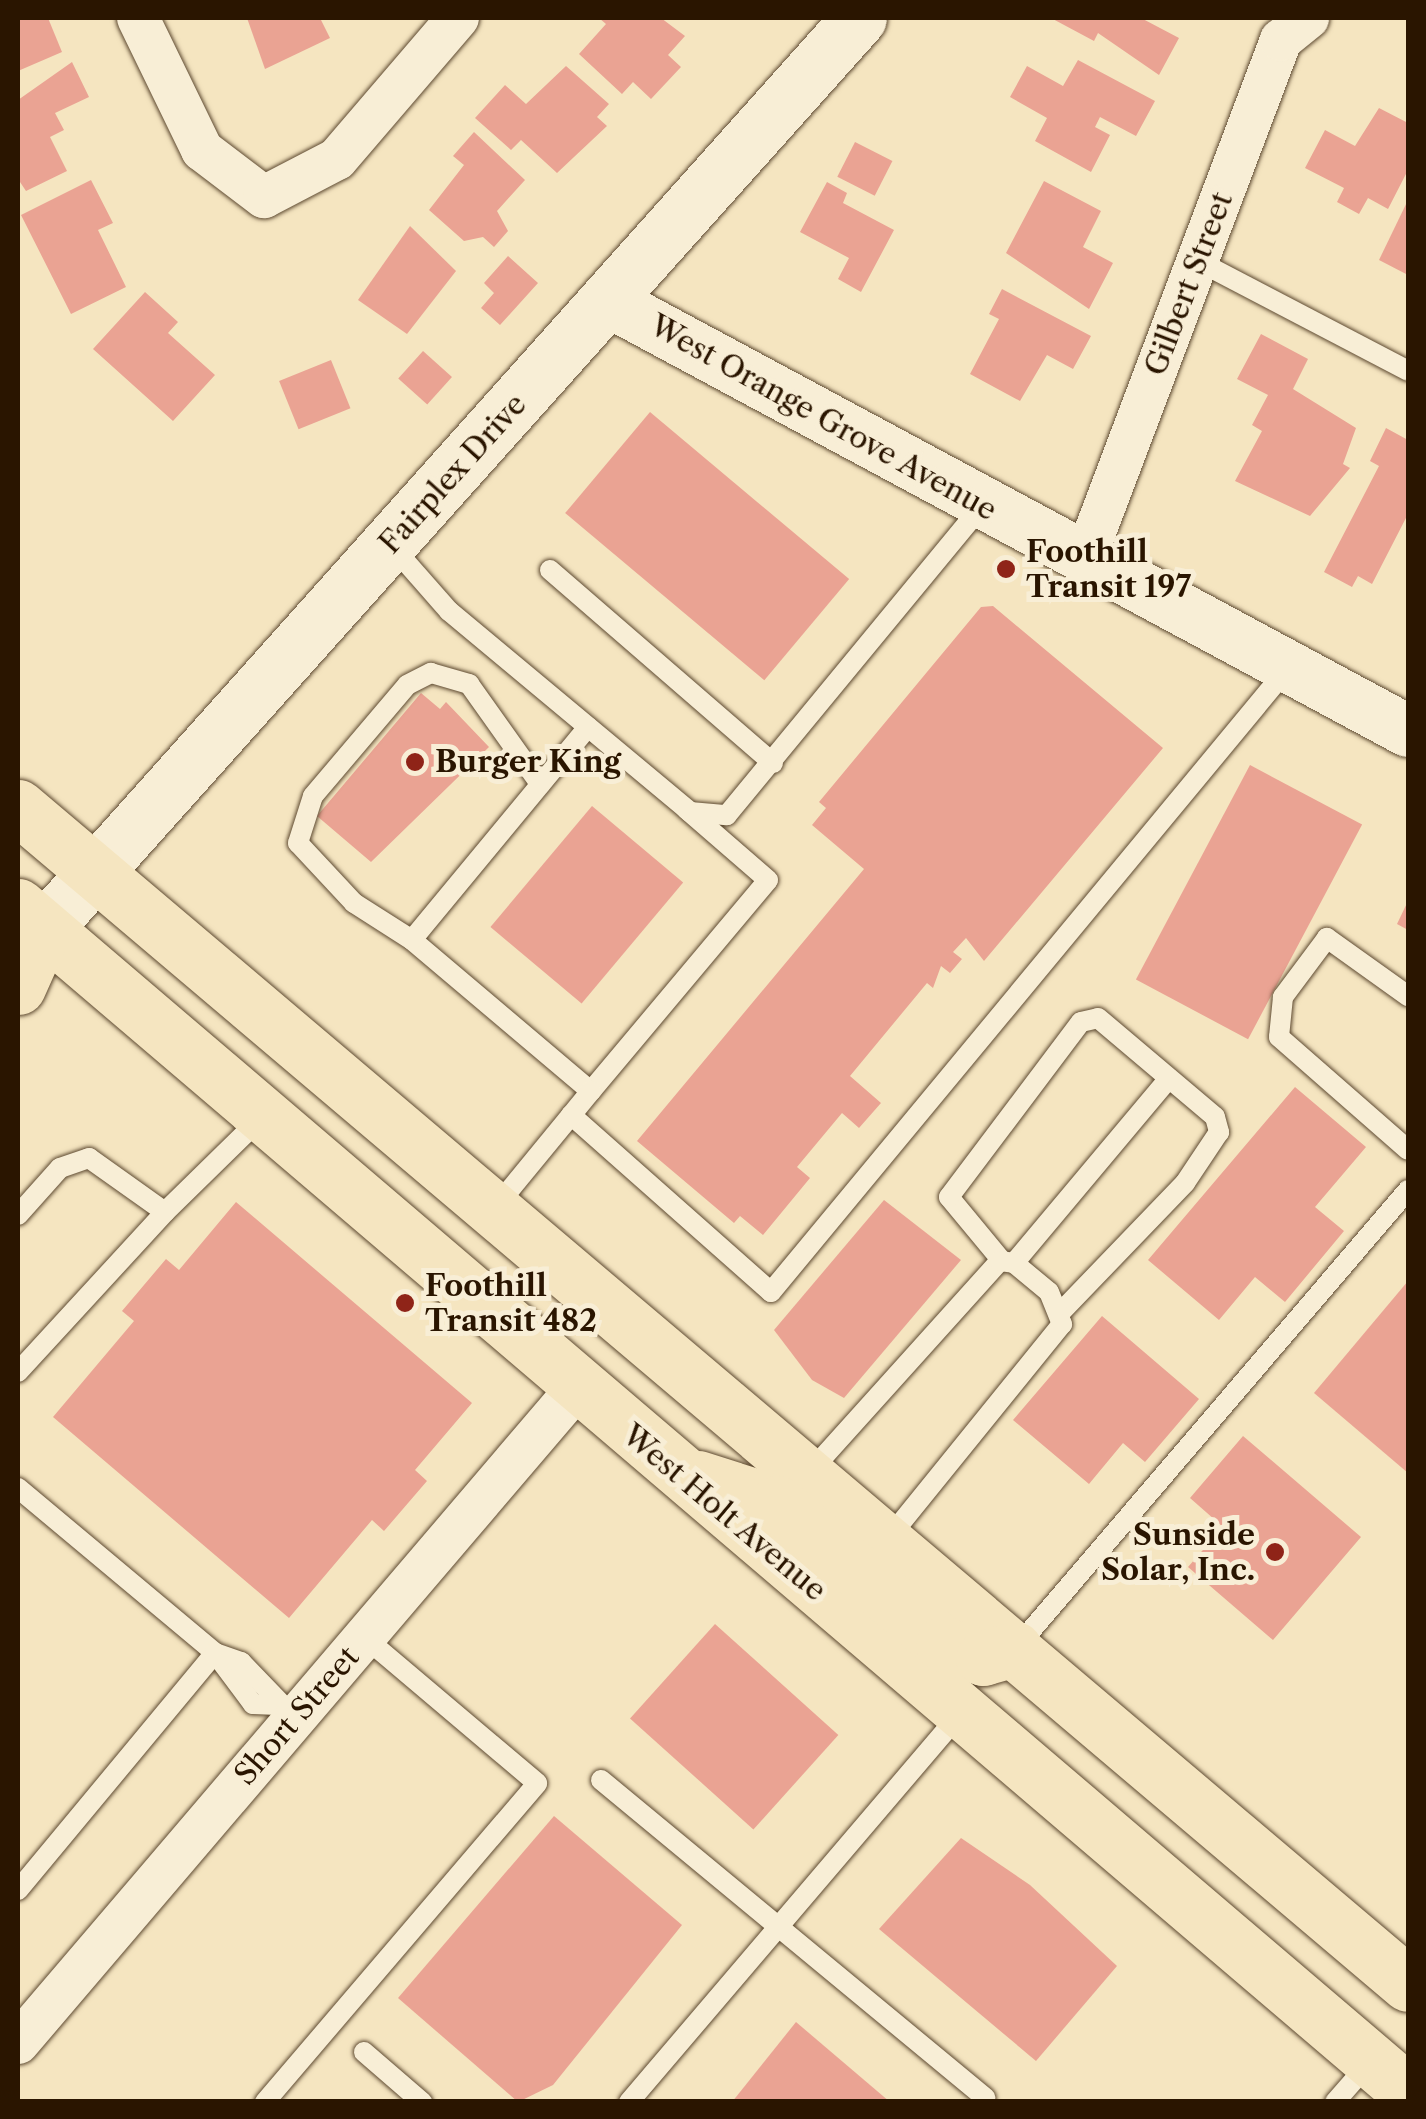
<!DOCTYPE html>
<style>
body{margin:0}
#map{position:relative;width:1426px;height:2119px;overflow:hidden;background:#f5e5c0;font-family:"Libre Caslon Text",serif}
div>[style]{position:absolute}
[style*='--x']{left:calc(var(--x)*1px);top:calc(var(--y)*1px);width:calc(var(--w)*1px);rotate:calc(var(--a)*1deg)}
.building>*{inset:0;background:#eaa393;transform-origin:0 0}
.roads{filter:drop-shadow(0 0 2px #5d4930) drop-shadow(0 0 2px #5d4930)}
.service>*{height:20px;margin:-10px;padding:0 10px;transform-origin:10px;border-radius:10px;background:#f8eed6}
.minor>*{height:42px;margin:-21px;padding:0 21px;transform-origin:21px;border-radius:21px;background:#f8eed6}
.tertiary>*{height:52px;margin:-26px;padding:0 26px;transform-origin:26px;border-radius:26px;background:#f8eed6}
.secondary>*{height:55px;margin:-27.5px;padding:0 27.5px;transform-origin:27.5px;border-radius:27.5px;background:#f8eed6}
.primary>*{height:55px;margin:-27.5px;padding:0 27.5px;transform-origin:27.5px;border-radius:27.5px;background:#f5e5c0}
.motorway>*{height:55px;margin:-27.5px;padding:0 27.5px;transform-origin:27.5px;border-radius:27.5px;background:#f5e5c0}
.dots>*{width:28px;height:28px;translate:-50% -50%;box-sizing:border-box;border:5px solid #f8eed6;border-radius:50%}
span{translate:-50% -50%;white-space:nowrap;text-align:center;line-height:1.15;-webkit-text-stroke:10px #f8eed6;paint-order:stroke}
.street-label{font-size:30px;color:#2a1500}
.poi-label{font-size:30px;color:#2a1500;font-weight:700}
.left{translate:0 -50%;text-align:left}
.right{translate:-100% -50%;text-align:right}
.frame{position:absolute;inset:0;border:20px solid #2a1500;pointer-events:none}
</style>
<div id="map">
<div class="building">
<div style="clip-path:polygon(18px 18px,48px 18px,62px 52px,18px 71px)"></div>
<div style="clip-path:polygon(247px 18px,320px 18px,330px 38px,265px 69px)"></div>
<div style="clip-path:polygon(599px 18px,661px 18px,685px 36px,668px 55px,681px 67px,651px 99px,633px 82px,622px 94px,579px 54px,606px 24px)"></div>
<div style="clip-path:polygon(1051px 18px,1141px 18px,1179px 38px,1159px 75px,1098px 33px,1094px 41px)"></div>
<div style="clip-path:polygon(1078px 60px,1155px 101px,1136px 136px,1100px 117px,1095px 127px,1110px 135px,1091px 172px,1035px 141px,1047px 118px,1010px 97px,1027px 66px,1063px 86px)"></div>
<div style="clip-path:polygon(72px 62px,89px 97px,55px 113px,64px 130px,50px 137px,67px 171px,26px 191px,18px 179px,18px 100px)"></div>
<div style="clip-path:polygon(566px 66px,609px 104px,597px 117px,607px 126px,557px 173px,521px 140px,511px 150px,475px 118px,505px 85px,526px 104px)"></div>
<div style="clip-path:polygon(1379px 108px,1408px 123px,1408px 170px,1388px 209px,1368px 198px,1359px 214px,1337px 202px,1344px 188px,1305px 168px,1325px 130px,1355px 146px)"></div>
<div style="clip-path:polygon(474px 132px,525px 180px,497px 211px,508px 231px,494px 247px,483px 237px,464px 241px,429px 210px,464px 165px,453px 156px)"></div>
<div style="left:855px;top:142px;width:42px;height:39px;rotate:27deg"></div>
<div style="clip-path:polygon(91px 180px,113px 223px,98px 230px,126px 287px,71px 314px,21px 215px)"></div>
<div style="clip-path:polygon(1044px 181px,1101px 211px,1083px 247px,1113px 263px,1089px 309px,1006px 253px)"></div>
<div style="clip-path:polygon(827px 182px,847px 193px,843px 203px,894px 230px,861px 292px,838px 279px,849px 258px,800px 232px)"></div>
<div style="clip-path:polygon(1408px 200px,1408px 275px,1379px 260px)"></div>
<div style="clip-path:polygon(410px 226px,456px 271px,407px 334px,358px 300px)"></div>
<div style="clip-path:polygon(508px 256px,538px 283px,500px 325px,481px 308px,494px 293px,484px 283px)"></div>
<div style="clip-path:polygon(1002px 289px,1091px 336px,1073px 369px,1047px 355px,1020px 401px,970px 374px,999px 319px,989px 314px)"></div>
<div style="clip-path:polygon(145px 292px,178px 322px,168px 333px,215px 375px,173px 421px,93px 349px)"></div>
<div style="clip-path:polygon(1261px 334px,1308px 359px,1293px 389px,1356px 428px,1343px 464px,1350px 468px,1310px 516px,1235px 481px,1262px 431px,1252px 425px,1268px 395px,1237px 379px)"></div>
<div style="left:423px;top:351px;width:39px;height:37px;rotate:42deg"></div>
<div style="left:331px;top:360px;width:52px;height:56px;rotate:68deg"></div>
<div style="left:650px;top:412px;width:260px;height:132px;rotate:40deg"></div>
<div style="clip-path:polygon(1386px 428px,1408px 440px,1408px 514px,1372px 584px,1358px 576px,1352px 587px,1324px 572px,1379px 466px,1370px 461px)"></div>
<div style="clip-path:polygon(993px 606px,1163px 748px,984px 961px,966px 938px,953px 952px,962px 959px,950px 973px,941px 966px,933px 988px,927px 983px,850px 1076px,881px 1103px,859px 1128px,842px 1113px,797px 1167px,810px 1178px,763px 1235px,740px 1216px,734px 1223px,637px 1141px,864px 869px,812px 825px,826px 808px,819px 802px,981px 607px)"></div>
<div style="clip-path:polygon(421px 693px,440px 709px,446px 702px,489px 747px,371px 862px,317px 816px)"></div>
<div style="left:1250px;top:765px;width:127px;height:243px;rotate:28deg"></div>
<div style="left:592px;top:806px;width:119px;height:158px;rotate:40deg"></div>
<div style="clip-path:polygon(1408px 901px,1408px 930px,1397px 924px)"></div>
<div style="clip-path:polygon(1295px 1087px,1366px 1147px,1315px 1207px,1344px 1231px,1285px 1302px,1255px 1277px,1219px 1320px,1148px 1260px)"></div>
<div style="clip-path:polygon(884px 1200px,961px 1260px,844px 1398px,812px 1380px,774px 1330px)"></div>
<div style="clip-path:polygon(236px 1202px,472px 1403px,415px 1470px,427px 1481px,384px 1531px,372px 1520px,289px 1618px,53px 1417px,134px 1321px,122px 1311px,166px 1259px,179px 1270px)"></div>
<div style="clip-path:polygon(1408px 1281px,1408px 1473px,1314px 1393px)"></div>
<div style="clip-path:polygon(1102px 1316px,1199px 1399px,1145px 1462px,1123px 1443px,1089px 1484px,1013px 1420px)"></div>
<div style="clip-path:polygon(1243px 1436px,1361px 1537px,1273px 1640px,1188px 1567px,1223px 1527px,1190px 1498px)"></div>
<div style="left:715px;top:1624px;width:166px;height:127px;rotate:42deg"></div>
<div style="clip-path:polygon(554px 1816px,682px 1925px,553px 2085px,518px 2102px,398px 1998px)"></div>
<div style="clip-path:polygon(961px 1838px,1030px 1885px,1117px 1966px,1036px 2061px,879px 1929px)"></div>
<div style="clip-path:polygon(796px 2022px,890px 2102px,732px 2102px)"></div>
</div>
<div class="roads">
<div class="service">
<div style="--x:1198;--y:261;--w:237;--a:27.6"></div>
<div style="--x:391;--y:545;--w:88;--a:48.7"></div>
<div style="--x:449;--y:611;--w:314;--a:39.8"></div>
<div style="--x:690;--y:812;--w:37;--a:5"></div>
<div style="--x:727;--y:815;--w:401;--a:-50.5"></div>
<div style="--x:550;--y:570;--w:295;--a:40.9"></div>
<div style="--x:588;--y:727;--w:276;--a:129.6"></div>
<div style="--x:412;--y:940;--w:234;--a:40.2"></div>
<div style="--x:591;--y:1091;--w:275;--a:-50"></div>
<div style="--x:768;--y:880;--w:108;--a:-139.1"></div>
<div style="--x:412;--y:940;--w:69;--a:-147.5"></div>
<div style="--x:354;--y:903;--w:82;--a:-133"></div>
<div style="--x:298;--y:843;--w:49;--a:-72.3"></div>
<div style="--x:313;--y:796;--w:145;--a:-49.7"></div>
<div style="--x:407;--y:685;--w:27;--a:-27"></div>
<div style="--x:431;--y:673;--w:40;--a:16"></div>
<div style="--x:469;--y:684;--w:123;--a:54.6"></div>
<div style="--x:1408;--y:996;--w:100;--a:-144.4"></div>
<div style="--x:1327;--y:938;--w:74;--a:126.7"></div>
<div style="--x:1283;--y:997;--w:40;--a:95.7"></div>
<div style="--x:1279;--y:1037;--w:171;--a:41.2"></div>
<div style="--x:571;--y:1115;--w:267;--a:41.5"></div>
<div style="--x:771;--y:1292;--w:810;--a:-50.36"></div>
<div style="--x:494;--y:1209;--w:153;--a:-50.6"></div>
<div style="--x:18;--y:1215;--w:63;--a:-48.2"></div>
<div style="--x:60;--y:1168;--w:31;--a:-19"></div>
<div style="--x:89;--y:1158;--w:93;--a:35.4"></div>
<div style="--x:165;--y:1212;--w:134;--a:-44.4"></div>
<div style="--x:1002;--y:1261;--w:83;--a:-129.6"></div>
<div style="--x:949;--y:1197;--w:219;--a:-53"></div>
<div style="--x:1081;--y:1022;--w:17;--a:-13"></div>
<div style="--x:1098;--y:1018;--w:153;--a:40.2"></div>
<div style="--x:1215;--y:1117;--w:16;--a:75"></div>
<div style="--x:1219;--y:1132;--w:61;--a:123.7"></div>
<div style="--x:1185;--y:1183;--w:179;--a:133.9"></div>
<div style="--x:1014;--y:1263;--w:241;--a:-50"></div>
<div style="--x:18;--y:1372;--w:217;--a:-47.4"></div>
<div style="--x:807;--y:1475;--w:288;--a:-48"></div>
<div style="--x:1000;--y:1261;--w:14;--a:8"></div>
<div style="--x:1014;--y:1263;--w:45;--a:39.6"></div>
<div style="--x:1049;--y:1292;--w:35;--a:68"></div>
<div style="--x:1062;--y:1324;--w:278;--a:129"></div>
<div style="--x:18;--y:1488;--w:257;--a:39.9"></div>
<div style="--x:215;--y:1653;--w:308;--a:129.7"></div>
<div style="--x:1016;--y:1648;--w:603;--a:-49.44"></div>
<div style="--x:278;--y:1705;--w:25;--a:-178"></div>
<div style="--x:253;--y:1704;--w:64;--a:-126.7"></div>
<div style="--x:215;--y:1653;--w:28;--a:19"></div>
<div style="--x:241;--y:1662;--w:78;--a:46"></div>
<div style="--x:601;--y:1780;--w:499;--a:39.6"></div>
<div style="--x:364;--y:2052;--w:77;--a:40.8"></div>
<div style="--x:265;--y:2102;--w:419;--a:-49.5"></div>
<div style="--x:537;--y:1783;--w:226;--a:-139.8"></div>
<div style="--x:629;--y:2102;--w:509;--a:-49.55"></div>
<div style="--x:1335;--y:2102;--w:53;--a:-48.8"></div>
</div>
<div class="minor">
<div style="--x:138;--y:18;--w:147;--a:64.1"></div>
<div style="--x:202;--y:150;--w:78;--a:37.2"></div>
<div style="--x:264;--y:197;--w:82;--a:-27.5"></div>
<div style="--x:337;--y:159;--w:186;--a:-49.4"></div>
<div style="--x:1084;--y:561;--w:557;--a:-69.29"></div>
<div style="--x:1281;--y:40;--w:35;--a:-39"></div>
<div style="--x:18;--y:2043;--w:861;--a:-49.52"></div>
</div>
<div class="tertiary">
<div style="--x:608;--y:301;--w:908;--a:28.26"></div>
</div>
<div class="secondary">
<div style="--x:44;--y:929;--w:1222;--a:-48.18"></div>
</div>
<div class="primary">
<div style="--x:18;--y:807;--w:1821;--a:40.26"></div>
<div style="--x:18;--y:906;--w:1827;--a:40.47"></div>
<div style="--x:698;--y:1478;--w:83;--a:17.6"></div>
<div style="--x:777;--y:1503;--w:218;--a:40.3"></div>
<div style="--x:943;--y:1644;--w:42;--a:19.3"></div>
<div style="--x:983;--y:1658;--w:33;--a:-16"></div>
</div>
<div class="motorway">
<div style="--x:18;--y:987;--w:64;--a:-65.9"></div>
</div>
</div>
<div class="dots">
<div style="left:1006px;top:569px;background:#8f2418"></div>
<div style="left:415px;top:762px;background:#8f2418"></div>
<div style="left:405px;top:1303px;background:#8f2418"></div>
<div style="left:1275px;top:1552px;background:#8f2418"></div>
</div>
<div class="street-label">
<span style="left:1189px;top:284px;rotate:-69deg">Gilbert Street</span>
<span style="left:823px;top:418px;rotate:29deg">West Orange Grove Avenue</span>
<span style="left:453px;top:474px;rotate:-48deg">Fairplex Drive</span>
<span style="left:724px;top:1513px;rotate:40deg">West Holt Avenue</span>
<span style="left:297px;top:1716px;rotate:-49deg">Short Street</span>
</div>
<div class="poi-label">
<span class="left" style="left:1026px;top:569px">Foothill<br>Transit 197</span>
<span class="left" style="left:435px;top:762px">Burger King</span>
<span class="left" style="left:425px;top:1303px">Foothill<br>Transit 482</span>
<span class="right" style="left:1255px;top:1552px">Sunside<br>Solar, Inc.</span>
</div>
<div class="frame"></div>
</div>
